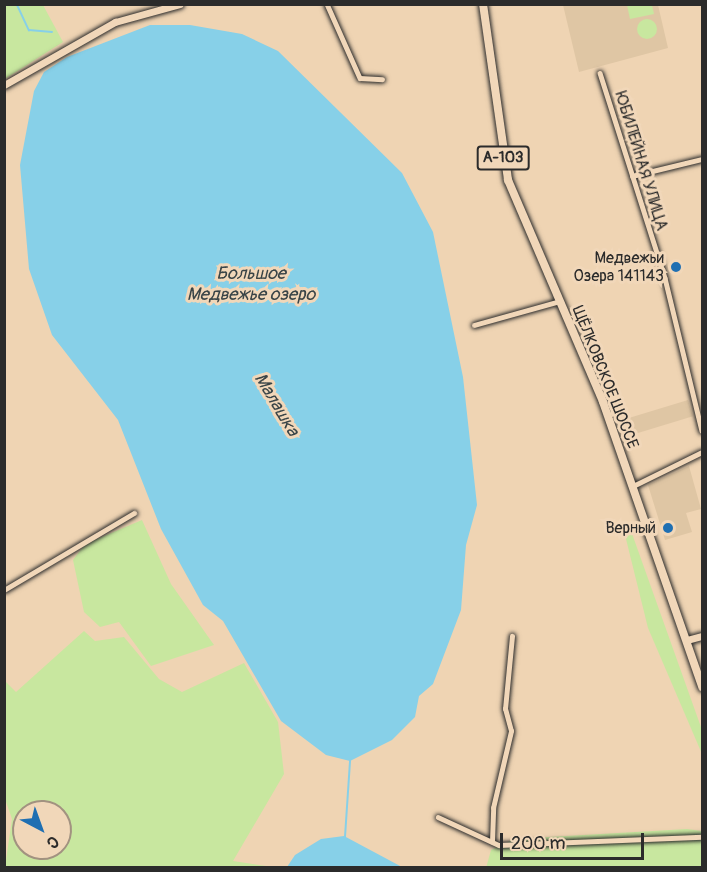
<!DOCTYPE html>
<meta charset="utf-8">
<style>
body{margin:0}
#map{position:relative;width:707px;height:872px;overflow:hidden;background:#efd4b3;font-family:Pangolin,sans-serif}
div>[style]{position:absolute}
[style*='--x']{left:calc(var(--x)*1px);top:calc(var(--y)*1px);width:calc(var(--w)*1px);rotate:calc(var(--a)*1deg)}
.built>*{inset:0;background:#dfc6a4;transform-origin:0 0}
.green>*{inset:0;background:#c8e79f}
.round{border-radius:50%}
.water>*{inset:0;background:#87d0e8}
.stream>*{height:1.5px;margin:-0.75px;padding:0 0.75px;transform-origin:0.75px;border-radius:0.75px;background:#87d0e8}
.roads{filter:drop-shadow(0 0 2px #2b2b2b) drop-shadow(0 0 2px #2b2b2b)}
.street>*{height:4.5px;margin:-2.25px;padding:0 2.25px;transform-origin:2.25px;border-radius:2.25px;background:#f1d7b9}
.secondary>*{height:7px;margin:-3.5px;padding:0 3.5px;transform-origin:3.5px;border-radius:3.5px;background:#f1d7b9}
.primary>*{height:8px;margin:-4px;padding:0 4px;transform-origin:4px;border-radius:4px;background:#f1d7b9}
.dots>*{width:16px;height:16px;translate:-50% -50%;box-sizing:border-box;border:3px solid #f1d7b9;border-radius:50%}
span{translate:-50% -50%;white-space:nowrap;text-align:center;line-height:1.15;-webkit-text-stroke:6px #f1d7b9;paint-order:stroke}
.shield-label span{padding:2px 4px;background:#f1d7b9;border:2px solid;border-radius:4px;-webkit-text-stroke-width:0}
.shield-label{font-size:15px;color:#2b2b2b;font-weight:700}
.street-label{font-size:16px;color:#2b2b2b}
.poi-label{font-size:16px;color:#2b2b2b}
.right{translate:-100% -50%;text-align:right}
.water-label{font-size:18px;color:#394447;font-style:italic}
.frame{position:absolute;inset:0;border:6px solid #2b2b2b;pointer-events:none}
.north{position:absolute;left:12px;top:800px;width:60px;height:60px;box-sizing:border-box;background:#f1d7b9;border:2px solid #a29280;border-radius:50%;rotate:139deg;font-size:16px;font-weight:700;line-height:24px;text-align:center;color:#2b2b2b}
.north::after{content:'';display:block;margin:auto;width:21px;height:27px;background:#1f6fb2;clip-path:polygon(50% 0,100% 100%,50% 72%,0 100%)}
.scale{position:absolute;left:500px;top:833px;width:144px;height:27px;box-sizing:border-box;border:3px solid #2b2b2b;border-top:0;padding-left:8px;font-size:18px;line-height:21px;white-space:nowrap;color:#2b2b2b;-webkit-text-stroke:4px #f1d7b9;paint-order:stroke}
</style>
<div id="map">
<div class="built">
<div style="clip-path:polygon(563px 5px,658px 5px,668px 48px,579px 72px)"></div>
<div style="left:688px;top:400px;width:17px;height:67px;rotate:73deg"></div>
<div style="clip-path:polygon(689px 466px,701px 509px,686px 513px,692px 532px,665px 540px,648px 485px)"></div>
</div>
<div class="green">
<div style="clip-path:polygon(5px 4px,43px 5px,63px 42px,5px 79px)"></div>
<div style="clip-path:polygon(627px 5px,652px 5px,654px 14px,630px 19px)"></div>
<div class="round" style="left:637px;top:19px;width:20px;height:20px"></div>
<div style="clip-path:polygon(142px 520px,171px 584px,214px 645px,151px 666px,119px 622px,100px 627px,84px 612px,73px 560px,85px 544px)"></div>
<div style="clip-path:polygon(630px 528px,702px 730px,702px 754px,648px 628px,626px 539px)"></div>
<div style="clip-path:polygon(evenodd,84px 631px,95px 641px,124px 637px,159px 679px,182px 692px,244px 663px,278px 722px,284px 774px,233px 861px,273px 867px,5px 867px,12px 819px,4px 796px,5px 681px,16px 692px,84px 631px,24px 812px,60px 812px,60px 848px,24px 848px,24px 812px)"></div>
<div style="clip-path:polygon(687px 829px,702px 831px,702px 867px,486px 868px,491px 850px,514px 839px)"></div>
</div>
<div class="water">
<div style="clip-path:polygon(150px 25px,190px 25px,242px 34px,278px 51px,402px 173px,433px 232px,463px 377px,477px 505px,466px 545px,461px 610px,433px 684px,419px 696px,415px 717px,392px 740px,350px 761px,326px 755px,281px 721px,223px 621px,203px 605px,161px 529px,118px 420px,52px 335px,29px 269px,20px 165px,34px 91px,44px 72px,67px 57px)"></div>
<div style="clip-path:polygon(344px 836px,402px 867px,287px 867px,295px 855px,321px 839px)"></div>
</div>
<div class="stream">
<div style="--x:17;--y:4;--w:29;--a:65"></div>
<div style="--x:29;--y:30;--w:23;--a:5"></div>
<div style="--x:345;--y:837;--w:76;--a:-86.2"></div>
</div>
<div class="roads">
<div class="street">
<div style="--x:327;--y:4;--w:81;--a:66"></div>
<div style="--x:360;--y:78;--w:22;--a:3"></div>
<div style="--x:600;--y:73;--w:215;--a:72.4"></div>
<div style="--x:665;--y:278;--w:157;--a:76.4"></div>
<div style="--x:632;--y:176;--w:72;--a:-13.7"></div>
<div style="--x:474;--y:325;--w:89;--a:-15.6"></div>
<div style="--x:633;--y:486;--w:77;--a:-26.2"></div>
<div style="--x:4;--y:590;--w:151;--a:-30.6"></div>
<div style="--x:438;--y:817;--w:67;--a:24.7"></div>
<div style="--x:499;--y:845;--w:203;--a:-2.3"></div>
<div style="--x:492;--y:842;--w:34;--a:-88"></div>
<div style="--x:493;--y:808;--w:79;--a:-76.8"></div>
<div style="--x:511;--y:731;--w:23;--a:-105"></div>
<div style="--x:505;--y:709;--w:73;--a:-84.5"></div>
</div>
<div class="secondary">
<div style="--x:4;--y:85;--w:128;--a:-29.6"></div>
<div style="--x:115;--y:22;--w:67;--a:-15.5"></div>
<div style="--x:687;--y:640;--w:16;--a:-15"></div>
</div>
<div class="primary">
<div style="--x:483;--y:4;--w:178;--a:81.9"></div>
<div style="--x:508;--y:180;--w:241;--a:66.8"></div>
<div style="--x:603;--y:402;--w:302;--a:70.8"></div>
</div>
</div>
<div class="dots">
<div style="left:676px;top:267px;background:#1f6fb2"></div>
<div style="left:668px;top:528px;background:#1f6fb2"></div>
</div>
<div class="shield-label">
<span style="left:503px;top:158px">А-103</span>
</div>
<div class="street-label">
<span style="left:641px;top:161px;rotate:73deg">ЮБИЛЕЙНАЯ УЛИЦА</span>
<span style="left:605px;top:377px;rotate:68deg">ЩЁЛКОВСКОЕ ШОССЕ</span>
</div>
<div class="poi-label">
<span class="right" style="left:664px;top:267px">Медвежьи<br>Озера 141143</span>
<span class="right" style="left:656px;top:528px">Верный</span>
</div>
<div class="water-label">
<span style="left:251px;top:285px">Большое<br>Медвежье озеро</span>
<span style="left:276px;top:405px;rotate:59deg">Малашка</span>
</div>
<div class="frame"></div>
<div class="north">С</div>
<div class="scale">200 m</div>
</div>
